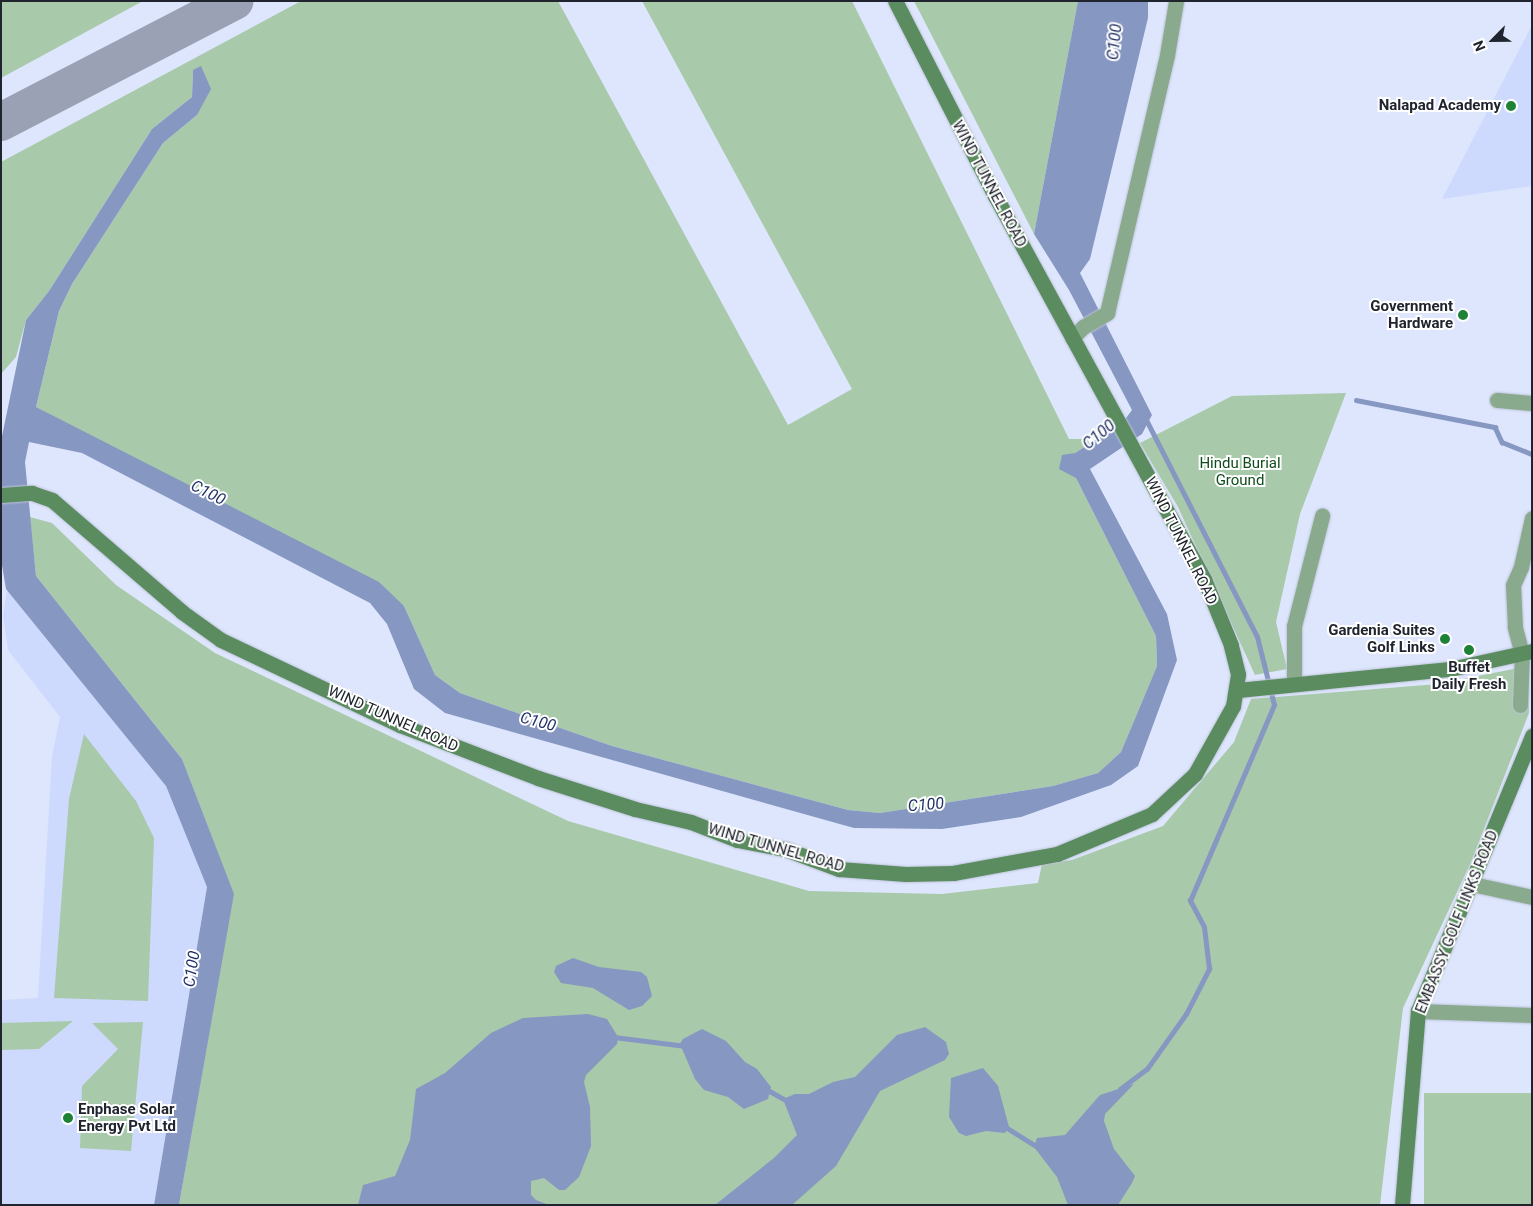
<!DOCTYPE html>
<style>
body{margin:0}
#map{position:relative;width:1533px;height:1206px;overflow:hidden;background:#dee6fd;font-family:Roboto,sans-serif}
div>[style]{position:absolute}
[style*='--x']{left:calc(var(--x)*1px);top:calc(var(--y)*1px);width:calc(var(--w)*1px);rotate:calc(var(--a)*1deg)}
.built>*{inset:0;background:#cddafd}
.green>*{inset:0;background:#a8c9aa;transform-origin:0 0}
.water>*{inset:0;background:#8697c2}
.stream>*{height:4.5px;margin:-2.25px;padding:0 2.25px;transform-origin:2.25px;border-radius:2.25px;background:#8697c2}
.taxiway>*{height:38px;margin:-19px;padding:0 19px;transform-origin:19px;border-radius:19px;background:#9aa1b4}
.roads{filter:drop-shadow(0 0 1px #bcc3d8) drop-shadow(0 0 1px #bcc3d8)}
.street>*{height:15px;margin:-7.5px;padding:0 7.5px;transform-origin:7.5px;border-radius:7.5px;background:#89aa8c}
.secondary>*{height:15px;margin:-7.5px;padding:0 7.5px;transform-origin:7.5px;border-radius:7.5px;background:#5a8c5f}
.dots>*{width:14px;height:14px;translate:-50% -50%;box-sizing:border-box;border:2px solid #fff;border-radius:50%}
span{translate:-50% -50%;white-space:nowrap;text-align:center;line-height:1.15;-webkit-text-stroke:4px #fff;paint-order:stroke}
.poi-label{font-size:15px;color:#20242e;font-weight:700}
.right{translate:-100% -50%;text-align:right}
.left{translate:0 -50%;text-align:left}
.street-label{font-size:15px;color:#20242e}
.park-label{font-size:15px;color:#0f4b1c}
.water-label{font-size:16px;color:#213167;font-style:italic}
.frame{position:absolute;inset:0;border:2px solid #20242e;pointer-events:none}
.north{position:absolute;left:1468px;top:15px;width:50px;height:50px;-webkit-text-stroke:4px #fff;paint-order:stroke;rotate:247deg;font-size:14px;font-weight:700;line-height:20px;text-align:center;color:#20242e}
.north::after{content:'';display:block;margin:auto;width:18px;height:22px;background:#20242e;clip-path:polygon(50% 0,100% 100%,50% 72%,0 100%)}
</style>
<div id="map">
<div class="built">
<div style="clip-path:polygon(1532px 25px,1532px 186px,1442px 199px)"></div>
<div style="clip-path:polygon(7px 589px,166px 786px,207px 887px,154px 1205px,1px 1205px,1px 1000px,38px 998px,52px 756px,60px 717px,8px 650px,3px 616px)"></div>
</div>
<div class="green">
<div style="clip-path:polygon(1px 1px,143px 1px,1px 78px)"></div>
<div style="clip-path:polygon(301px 1px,558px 1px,788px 425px,852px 389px,642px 1px,852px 1px,1069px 439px,1086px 439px,1090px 443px,1075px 453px,1076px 478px,1156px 636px,1157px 666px,1121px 752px,1098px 773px,1053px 786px,880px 813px,848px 810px,612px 746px,460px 693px,435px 675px,404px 606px,36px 407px,59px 311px,72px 284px,163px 143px,197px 115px,193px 70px,192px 97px,152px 129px,49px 291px,26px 320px,16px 357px,1px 374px,1px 162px)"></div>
<div style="clip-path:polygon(914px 1px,1078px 1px,1034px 234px)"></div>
<div style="clip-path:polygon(1346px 393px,1300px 514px,1276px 622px,1287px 669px,1255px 675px,1178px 507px,1140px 443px,1232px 396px)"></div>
<div style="clip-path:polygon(30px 517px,52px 523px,116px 585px,215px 653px,568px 821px,809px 891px,942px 894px,1038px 883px,1042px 864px,1072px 860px,1163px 826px,1234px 742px,1251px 699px,1438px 684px,1528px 666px,1529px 713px,1471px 862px,1403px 1008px,1380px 1205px,179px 1205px,233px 894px,182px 759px,36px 576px)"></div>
<div style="clip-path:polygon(84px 734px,136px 801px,154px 838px,148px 1001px,54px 998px,69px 799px)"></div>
<div style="clip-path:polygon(73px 1021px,39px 1049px,1px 1050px,1px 1023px)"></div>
<div style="clip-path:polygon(143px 1022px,131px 1151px,80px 1148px,82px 1086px,118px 1049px,92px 1023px)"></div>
<div style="left:1532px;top:1093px;width:112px;height:108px;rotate:90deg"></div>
</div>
<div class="water">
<div style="clip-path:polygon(1078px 1px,1148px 1px,1148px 18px,1090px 259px,1080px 273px,1152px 415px,1142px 434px,1090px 469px,1167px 614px,1177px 660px,1138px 766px,1111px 785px,1021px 817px,942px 829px,854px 828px,445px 713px,414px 689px,387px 624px,370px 603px,82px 453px,29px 442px,25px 462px,36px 576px,182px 759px,234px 894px,179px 1205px,154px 1205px,207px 887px,166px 786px,6px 589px,1px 559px,1px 441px,26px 320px,49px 291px,152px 129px,192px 97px,193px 70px,201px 66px,211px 89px,197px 115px,163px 143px,72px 284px,59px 311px,36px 407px,379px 582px,404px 606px,435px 675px,460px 693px,612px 746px,848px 810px,880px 813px,1053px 786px,1098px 773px,1121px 752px,1157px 666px,1156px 636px,1076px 478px,1059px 469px,1062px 455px,1075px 453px,1123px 422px,1132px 410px,1069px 290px,1034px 234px)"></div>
<div style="clip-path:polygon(573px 958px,599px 967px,641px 972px,647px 977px,652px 996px,642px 1006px,629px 1010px,593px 988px,561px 983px,554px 972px,556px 966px)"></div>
<div style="clip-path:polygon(588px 1014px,607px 1019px,618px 1037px,617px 1044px,586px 1075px,584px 1082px,590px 1107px,591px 1146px,579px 1177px,565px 1190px,559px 1190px,544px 1178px,531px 1181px,531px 1195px,536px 1200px,549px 1205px,358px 1205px,363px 1185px,395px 1176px,410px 1140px,416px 1089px,445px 1073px,491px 1033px,523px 1018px)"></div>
<div style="clip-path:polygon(925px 1027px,946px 1042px,949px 1054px,945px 1060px,880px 1091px,836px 1166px,792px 1205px,715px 1205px,774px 1158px,797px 1135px,783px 1099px,795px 1094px,809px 1094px,833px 1082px,855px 1077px,897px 1035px)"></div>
<div style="clip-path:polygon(702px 1029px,726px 1041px,745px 1062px,757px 1069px,771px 1087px,768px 1099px,744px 1109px,728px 1097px,704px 1090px,695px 1079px,680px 1044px,683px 1039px)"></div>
<div style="clip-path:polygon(983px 1068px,998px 1086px,1009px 1127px,1005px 1133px,986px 1131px,966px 1136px,959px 1133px,949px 1117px,951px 1078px)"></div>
<div style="clip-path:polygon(1134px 1084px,1105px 1114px,1104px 1121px,1114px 1149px,1135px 1176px,1132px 1183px,1118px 1205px,1068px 1205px,1057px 1177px,1034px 1147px,1037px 1138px,1065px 1135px,1100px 1095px)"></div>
</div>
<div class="stream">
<div style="--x:1356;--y:400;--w:142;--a:11"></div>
<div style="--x:1495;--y:427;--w:17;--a:65"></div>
<div style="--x:1502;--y:442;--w:32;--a:22"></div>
<div style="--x:614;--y:1037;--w:72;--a:7.2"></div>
<div style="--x:766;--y:1089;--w:25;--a:29"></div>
<div style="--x:1120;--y:1089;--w:34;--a:-37"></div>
<div style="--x:1147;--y:1069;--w:67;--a:-54.7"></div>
<div style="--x:1186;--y:1014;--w:51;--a:-62.9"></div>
<div style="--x:1209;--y:969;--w:42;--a:-96.8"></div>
<div style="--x:1204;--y:927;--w:30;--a:-118"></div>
<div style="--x:1190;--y:901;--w:213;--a:-66.8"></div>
<div style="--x:1274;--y:705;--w:70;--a:-104"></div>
<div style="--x:1257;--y:637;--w:246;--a:-117.1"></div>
<div style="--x:1004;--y:1126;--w:40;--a:32"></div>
</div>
<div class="taxiway">
<div style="--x:1;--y:122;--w:263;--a:-27.4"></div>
</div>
<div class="roads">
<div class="street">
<div style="--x:1072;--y:338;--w:16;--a:-45"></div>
<div style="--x:1083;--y:327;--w:28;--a:-30"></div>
<div style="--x:1107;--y:313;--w:265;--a:-76.9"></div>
<div style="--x:1167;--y:55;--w:55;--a:-80.5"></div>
<div style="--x:1497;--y:400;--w:35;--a:5"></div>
<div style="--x:1294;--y:684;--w:58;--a:-90"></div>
<div style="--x:1294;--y:626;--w:114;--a:-75.7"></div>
<div style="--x:1520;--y:705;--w:51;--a:-87.8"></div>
<div style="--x:1522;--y:654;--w:28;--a:-105"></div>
<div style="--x:1515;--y:627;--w:42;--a:-92.7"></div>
<div style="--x:1513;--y:585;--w:20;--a:-66"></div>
<div style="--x:1521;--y:567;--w:50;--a:-77.3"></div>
<div style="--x:1472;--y:884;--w:61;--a:12.2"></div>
<div style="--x:1418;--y:1011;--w:114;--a:2"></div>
</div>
<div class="secondary">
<div style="--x:1;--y:495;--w:31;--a:-4"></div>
<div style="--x:32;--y:493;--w:21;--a:19"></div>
<div style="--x:52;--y:500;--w:172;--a:40.7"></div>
<div style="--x:182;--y:612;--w:48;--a:35.7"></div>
<div style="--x:221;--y:640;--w:198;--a:25.4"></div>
<div style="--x:400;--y:725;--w:148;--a:21"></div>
<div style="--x:538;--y:778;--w:102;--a:17.7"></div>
<div style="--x:635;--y:809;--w:57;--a:13.1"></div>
<div style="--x:691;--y:822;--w:49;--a:21.4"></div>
<div style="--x:737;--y:840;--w:49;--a:10.6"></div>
<div style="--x:785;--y:849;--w:58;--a:20.3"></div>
<div style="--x:839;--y:869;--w:67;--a:4.3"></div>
<div style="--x:906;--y:874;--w:47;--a:-1.2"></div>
<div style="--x:953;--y:873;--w:106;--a:-10.4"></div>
<div style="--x:1057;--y:854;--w:103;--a:-22.8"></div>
<div style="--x:1152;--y:814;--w:59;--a:-42.9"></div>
<div style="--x:1195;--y:774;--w:78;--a:-60.8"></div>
<div style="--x:1233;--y:706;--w:32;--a:-81"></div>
<div style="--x:1238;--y:674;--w:30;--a:-104"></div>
<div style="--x:1231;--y:645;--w:71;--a:-112.2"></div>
<div style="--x:1204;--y:579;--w:436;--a:-118.6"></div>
<div style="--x:995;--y:196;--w:219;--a:-117.1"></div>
<div style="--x:1238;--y:690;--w:213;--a:-5.7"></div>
<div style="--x:1450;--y:669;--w:84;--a:-12.4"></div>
<div style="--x:1402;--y:1205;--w:195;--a:-85.3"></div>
<div style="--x:1418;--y:1011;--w:298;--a:-67.5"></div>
</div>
</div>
<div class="dots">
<div style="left:1511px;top:106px;background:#1e8236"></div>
<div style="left:1463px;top:315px;background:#1e8236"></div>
<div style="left:1445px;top:639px;background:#1e8236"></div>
<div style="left:1469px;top:650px;background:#1e8236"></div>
<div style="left:68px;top:1118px;background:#1e8236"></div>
</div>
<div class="poi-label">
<span class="right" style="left:1501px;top:106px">Nalapad Academy</span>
<span class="right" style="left:1453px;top:315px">Government<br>Hardware</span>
<span class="right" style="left:1435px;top:639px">Gardenia Suites<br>Golf Links</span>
<span style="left:1469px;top:676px">Buffet<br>Daily Fresh</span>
<span class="left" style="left:78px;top:1118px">Enphase Solar<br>Energy Pvt Ltd</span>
</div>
<div class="street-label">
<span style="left:989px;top:184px;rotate:62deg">WIND TUNNEL ROAD</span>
<span style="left:1181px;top:541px;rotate:63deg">WIND TUNNEL ROAD</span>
<span style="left:393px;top:719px;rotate:24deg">WIND TUNNEL ROAD</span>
<span style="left:776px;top:848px;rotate:16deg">WIND TUNNEL ROAD</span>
<span style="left:1457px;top:922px;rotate:-68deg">EMBASSY GOLF LINKS ROAD</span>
</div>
<div class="park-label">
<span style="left:1240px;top:472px">Hindu Burial<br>Ground</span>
</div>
<div class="water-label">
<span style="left:1115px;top:42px;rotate:-84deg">C100</span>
<span style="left:1099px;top:435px;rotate:-39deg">C100</span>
<span style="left:208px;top:493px;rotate:27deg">C100</span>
<span style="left:538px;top:722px;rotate:15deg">C100</span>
<span style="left:926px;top:805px;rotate:-5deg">C100</span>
<span style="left:192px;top:969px;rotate:-81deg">C100</span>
</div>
<div class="frame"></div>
<div class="north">N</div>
</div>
